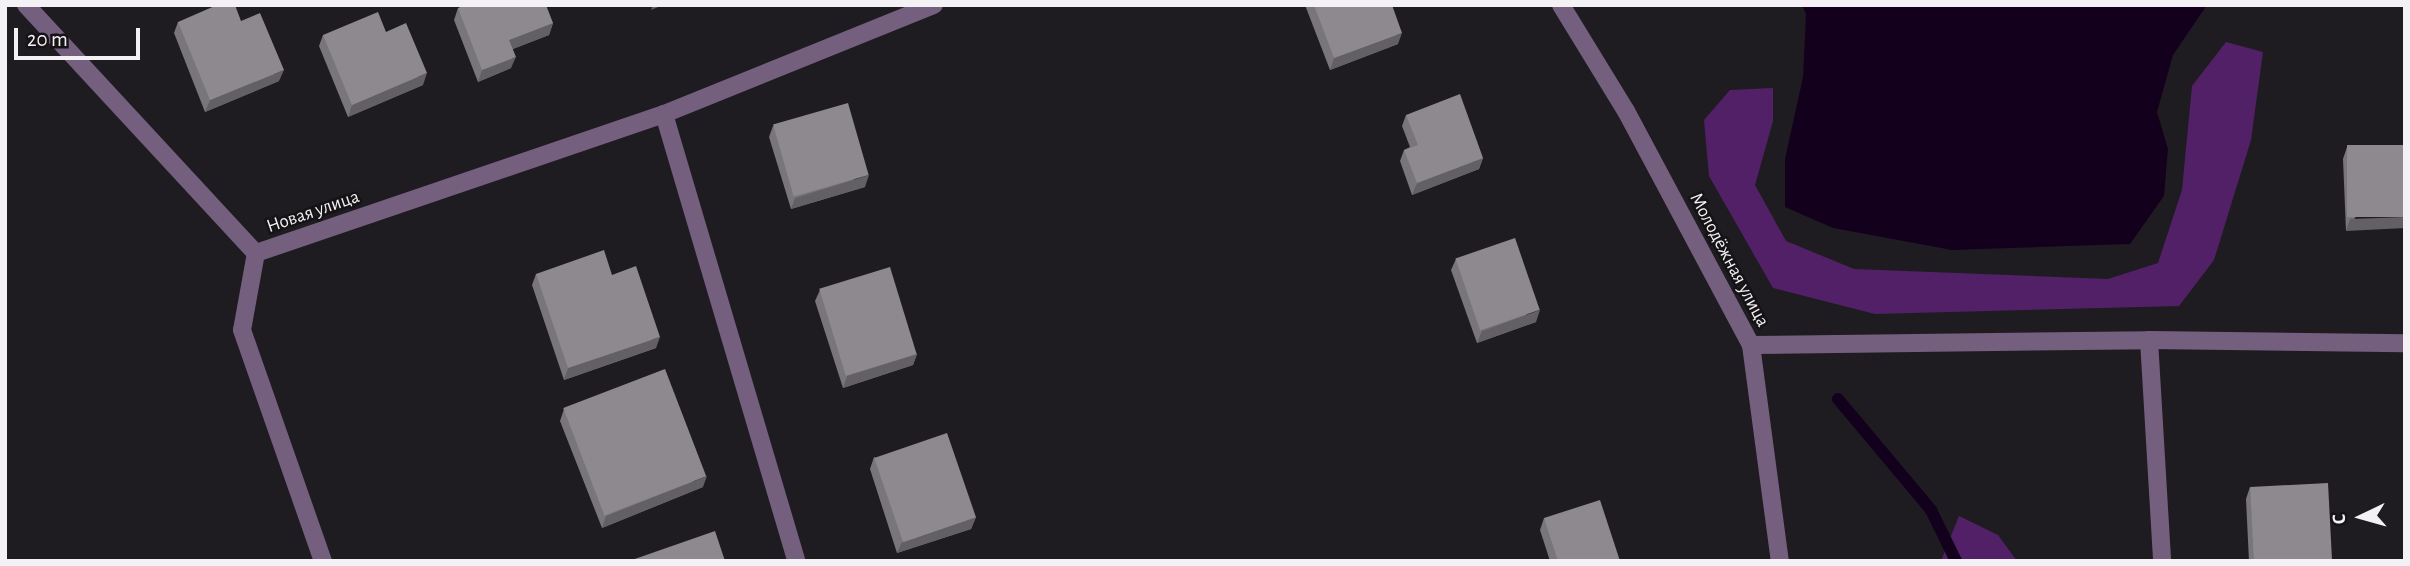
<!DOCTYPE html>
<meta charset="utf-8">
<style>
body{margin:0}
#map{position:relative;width:2410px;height:566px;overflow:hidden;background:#1f1c21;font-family:"Alegreya Sans",sans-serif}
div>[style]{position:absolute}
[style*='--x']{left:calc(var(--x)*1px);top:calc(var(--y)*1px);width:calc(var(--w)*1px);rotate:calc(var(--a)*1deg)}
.green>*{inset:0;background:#522067}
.water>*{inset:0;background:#13001d}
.stream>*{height:12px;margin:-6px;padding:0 6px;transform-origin:6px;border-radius:6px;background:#13001d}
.minor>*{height:18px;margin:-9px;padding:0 9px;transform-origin:9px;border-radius:9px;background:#755f7f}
.wall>*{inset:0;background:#79767b}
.shaded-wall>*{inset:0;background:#636064}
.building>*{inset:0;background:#8d898f;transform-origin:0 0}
span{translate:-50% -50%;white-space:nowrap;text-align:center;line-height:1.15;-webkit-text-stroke:5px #161317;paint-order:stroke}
.street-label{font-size:19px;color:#f3f1f4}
.frame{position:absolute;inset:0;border:7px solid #f3f1f4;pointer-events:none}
.north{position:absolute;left:2326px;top:482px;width:70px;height:70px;-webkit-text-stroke:5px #161317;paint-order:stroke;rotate:265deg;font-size:19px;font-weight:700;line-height:28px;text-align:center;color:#f3f1f4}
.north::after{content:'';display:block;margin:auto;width:24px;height:32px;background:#f3f1f4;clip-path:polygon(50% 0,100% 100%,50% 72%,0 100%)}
.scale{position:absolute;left:14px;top:28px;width:126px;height:32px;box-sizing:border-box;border:4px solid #f3f1f4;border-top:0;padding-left:9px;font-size:21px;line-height:24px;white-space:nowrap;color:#f3f1f4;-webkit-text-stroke:5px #161317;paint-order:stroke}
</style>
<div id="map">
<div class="green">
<div style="clip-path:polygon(2226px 42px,2263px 52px,2251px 140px,2214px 260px,2179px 306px,1875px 314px,1773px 288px,1709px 176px,1704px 120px,1730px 90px,1773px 88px,1773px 121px,1755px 185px,1786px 241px,1854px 269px,2108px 279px,2158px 263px,2182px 190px,2192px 86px)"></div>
<div style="clip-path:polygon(1959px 516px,1998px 535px,2017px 561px,1941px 561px)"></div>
</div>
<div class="water">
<div style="clip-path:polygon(1802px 5px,2207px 5px,2173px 55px,2157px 112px,2168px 149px,2164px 196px,2130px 244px,1952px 250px,1833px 228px,1785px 207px,1785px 159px,1803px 77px,1806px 14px)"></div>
</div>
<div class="stream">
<div style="--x:1838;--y:399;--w:145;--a:50"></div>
<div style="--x:1931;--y:510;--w:57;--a:63.9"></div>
</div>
<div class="minor">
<div style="--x:26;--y:5;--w:338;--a:47.2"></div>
<div style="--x:256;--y:253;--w:431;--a:-18.8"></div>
<div style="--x:664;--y:114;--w:291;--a:-22"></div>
<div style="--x:1561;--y:5;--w:124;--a:58.5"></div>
<div style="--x:1626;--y:111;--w:265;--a:61.9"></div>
<div style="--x:1751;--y:345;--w:218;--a:82.4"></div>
<div style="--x:664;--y:114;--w:466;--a:73.5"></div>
<div style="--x:256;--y:253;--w:78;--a:100.3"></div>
<div style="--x:242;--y:330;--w:245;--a:70.7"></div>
<div style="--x:2149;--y:340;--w:221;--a:86.6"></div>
<div style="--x:1751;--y:345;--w:398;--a:-0.7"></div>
<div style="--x:2149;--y:340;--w:256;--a:0.7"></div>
</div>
<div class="wall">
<div style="clip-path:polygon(1305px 5px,1392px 5px,1398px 44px,1330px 70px)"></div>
<div style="clip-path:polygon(458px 8px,553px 23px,549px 35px,513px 49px,511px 68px,478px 82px,454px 20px)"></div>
<div style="clip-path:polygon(241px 21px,279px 81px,205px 112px,174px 33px,178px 22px)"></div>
<div style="clip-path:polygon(386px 32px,423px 85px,348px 117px,319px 46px,323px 35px)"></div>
<div style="clip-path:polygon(1406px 115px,1483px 158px,1479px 169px,1412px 195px,1400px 161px,1404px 150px,1410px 147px,1402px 126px)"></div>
<div style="clip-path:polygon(773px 126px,865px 187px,791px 209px,769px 137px)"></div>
<div style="clip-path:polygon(2405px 145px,2346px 231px,2343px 159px,2347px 147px)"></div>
<div style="clip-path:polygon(1456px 259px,1536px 322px,1477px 343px,1451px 270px)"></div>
<div style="clip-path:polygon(536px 274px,612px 275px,656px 348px,564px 380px,532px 285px)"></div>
<div style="clip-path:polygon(820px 290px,917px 354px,913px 365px,843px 388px,815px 301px)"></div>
<div style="clip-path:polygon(564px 409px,703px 487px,602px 528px,560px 421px)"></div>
<div style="clip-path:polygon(874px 457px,976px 517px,971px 529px,897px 553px,870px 469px)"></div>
<div style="clip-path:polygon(2250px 487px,2332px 561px,2249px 561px,2246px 499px)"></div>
<div style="clip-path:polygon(1544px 518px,1620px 561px,1550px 561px,1540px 530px)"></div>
</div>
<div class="shaded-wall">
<div style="clip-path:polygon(653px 5px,663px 5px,651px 10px)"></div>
<div style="clip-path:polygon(553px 23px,549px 35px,505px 52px,509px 40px)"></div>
<div style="clip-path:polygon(1402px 33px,1398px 44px,1330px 70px,1334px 58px)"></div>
<div style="clip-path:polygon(516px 57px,511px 68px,478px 82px,482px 70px)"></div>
<div style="clip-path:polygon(284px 70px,279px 81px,205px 112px,210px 100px)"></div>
<div style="clip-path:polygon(427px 73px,423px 85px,348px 117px,352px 105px)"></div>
<div style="clip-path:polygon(1483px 158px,1479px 169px,1412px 195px,1417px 183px)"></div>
<div style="clip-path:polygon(869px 175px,865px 187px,791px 209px,795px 198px)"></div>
<div style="clip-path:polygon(2405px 217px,2405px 228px,2346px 231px,2350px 219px)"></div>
<div style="clip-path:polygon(1540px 310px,1536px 322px,1477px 343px,1482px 331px)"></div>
<div style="clip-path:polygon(660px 337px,656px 348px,564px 380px,568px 368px)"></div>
<div style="clip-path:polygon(917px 354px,913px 365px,843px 388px,847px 376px)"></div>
<div style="clip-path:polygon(707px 476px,703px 487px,602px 528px,606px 516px)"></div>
<div style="clip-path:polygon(976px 517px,971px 529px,897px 553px,902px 542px)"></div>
</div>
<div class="building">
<div style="clip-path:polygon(217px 5px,235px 5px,241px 21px,260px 13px,284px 70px,210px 100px,178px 22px)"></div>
<div style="clip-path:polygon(465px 5px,546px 5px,553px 23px,509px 40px,516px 57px,482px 70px,458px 8px)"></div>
<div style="clip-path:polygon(1314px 5px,1392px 5px,1402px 33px,1334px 58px)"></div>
<div style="clip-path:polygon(378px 12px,386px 32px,406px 23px,427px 73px,352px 105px,323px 35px)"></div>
<div style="clip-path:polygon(1460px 94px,1483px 158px,1417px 183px,1404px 150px,1418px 145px,1406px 115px)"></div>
<div style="left:848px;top:103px;width:75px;height:78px;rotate:74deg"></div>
<div style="left:2405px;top:145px;width:72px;height:58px;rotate:90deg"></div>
<div style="left:1515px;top:238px;width:76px;height:63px;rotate:71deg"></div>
<div style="clip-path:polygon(604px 250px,612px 275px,636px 266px,660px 337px,568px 368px,536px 274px)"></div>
<div style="left:890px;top:267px;width:91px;height:74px;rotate:73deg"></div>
<div style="left:665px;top:369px;width:115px;height:109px;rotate:69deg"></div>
<div style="left:947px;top:433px;width:89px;height:77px;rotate:71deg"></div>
<div style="left:2328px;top:483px;width:78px;height:78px;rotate:87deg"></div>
<div style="clip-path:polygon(1600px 500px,1620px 561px,1558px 561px,1544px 518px)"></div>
<div style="clip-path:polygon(715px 531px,725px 561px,629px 561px)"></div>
</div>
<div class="street-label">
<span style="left:313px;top:212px;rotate:-19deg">Новая улица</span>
<span style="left:1729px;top:260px;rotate:62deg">Молодёжная улица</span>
</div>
<div class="frame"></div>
<div class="north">С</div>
<div class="scale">20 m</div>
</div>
